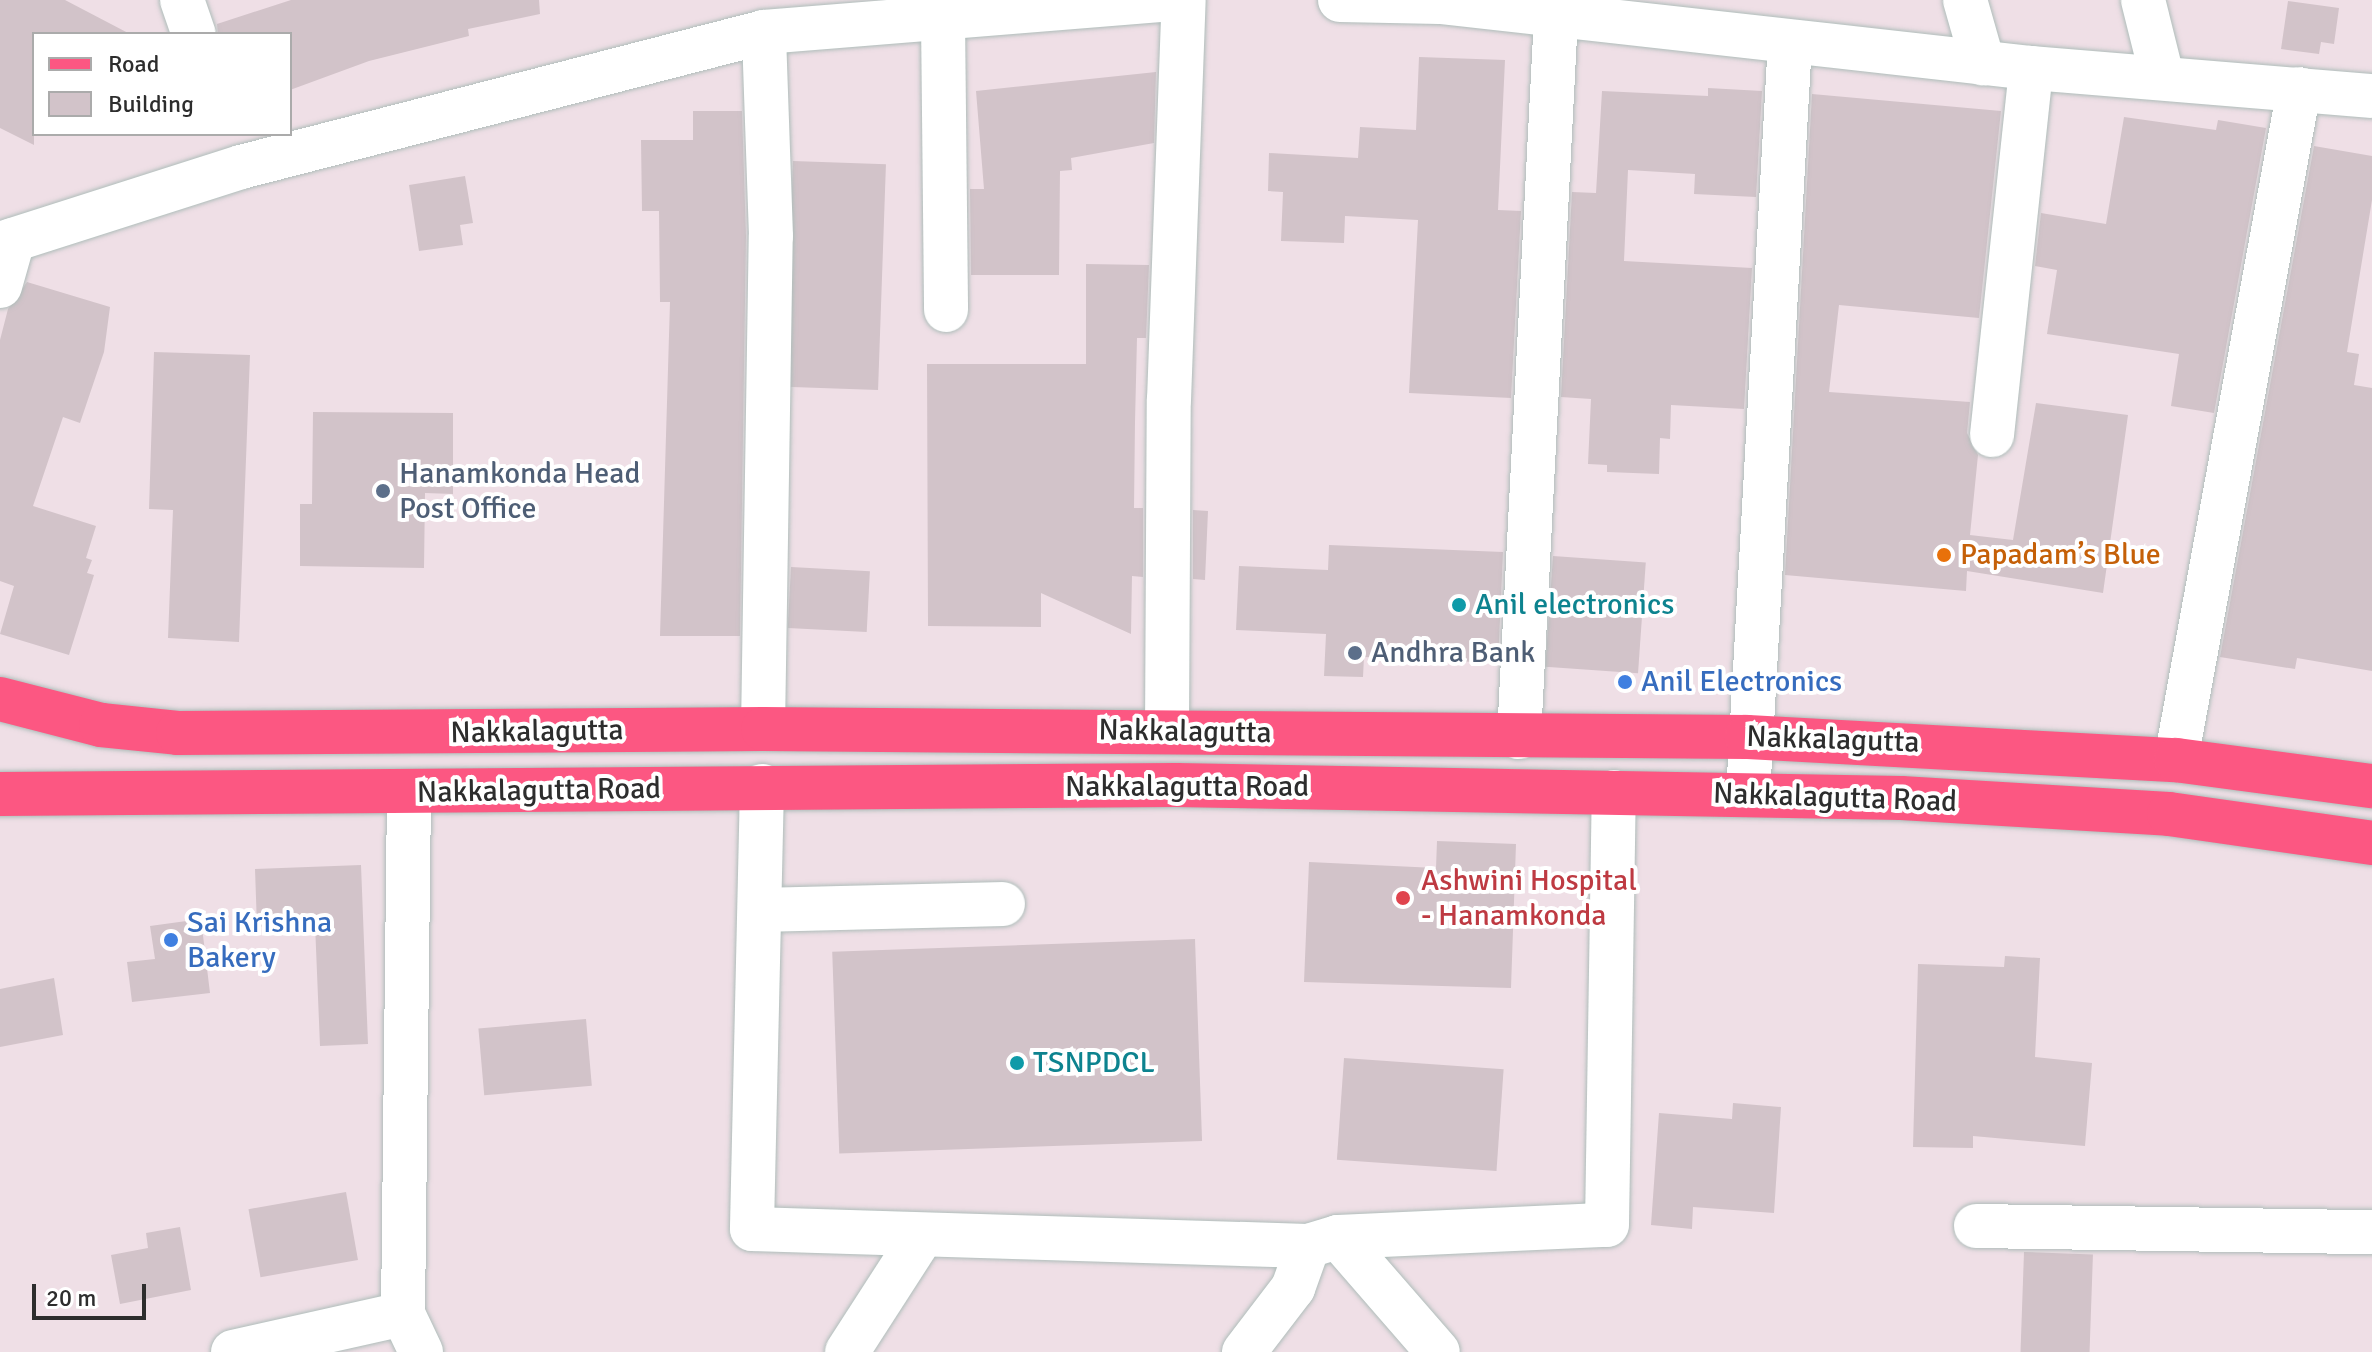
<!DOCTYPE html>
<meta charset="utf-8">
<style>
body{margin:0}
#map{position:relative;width:2372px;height:1352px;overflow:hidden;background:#efdfe6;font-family:Signika,sans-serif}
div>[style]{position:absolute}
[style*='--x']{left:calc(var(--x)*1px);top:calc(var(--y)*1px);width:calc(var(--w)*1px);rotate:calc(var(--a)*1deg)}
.building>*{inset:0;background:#d2c3c9;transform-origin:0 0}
.roads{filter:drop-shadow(0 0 2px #afbdba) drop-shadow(0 0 2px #afbdba)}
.minor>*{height:44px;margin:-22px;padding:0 22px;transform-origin:22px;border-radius:22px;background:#fff}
.primary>*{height:44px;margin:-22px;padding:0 22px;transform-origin:22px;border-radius:22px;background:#fc5782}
.dots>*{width:22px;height:22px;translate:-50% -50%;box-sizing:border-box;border:4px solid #fff;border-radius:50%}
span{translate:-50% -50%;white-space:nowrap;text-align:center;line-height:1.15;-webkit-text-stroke:8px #fff;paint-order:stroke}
.service-label{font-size:30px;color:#4e5e75}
.left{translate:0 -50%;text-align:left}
.food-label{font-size:30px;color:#c56008}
.culture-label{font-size:30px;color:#0d838f}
.shop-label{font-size:30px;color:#366cbe}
.street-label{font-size:30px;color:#2d2d2d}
.health-label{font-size:30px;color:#be3a42}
.legend{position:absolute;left:32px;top:32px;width:260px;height:104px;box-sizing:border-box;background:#fff;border:2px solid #ababab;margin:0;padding:10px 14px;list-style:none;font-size:24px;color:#2d2d2d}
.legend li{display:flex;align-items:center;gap:16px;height:40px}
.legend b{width:40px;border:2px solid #ababab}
.scale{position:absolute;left:32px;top:1284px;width:114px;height:36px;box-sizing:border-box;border:4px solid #2d2d2d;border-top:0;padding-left:10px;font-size:24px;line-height:28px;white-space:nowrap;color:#2d2d2d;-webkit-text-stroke:6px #fff;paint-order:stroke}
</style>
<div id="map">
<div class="building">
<div style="clip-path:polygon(0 0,65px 0,130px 34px,34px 34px,34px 145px,0 128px)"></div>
<div style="clip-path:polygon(291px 0,539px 0,540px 14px,468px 29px,469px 36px,369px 61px,290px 90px,290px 34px,218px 34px,217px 24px)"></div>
<div style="clip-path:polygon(2288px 1px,2339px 8px,2334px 44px,2321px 42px,2319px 54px,2281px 49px)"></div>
<div style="clip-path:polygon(1419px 57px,1505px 60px,1498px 210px,1521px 211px,1511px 398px,1409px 393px,1418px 220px,1345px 216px,1344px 243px,1281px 241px,1283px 192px,1268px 191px,1269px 153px,1358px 158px,1360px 127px,1416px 130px)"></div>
<div style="clip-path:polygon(1156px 72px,1154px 143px,1071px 158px,1072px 170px,1060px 171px,1059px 275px,971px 275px,970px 189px,984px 189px,976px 91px)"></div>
<div style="clip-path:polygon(1708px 88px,1762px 91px,1756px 197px,1694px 194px,1695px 174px,1628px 170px,1624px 261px,1752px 268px,1744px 409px,1671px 405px,1670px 439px,1660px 438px,1659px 474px,1607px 472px,1607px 465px,1588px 464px,1591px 399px,1561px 397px,1572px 192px,1596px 193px,1602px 91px,1708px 96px)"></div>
<div style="clip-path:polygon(1812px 94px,2001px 111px,1979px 318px,1839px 305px,1829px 392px,1970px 402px,1967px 433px,1978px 455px,1970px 535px,2013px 540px,2036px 403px,2128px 415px,2103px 593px,1967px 571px,1966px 591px,1785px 575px)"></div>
<div style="clip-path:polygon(693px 111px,742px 111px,746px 236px,740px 636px,660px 636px,670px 302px,660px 302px,659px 211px,642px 211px,641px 140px,693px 140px)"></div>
<div style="clip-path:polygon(2124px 117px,2216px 130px,2218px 120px,2266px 128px,2214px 413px,2171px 406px,2179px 354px,2047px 334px,2057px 270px,2035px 266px,2041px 213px,2106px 224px)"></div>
<div style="clip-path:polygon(2314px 146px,2372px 156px,2372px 200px,2347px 352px,2359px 354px,2354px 385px,2372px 388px,2372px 671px,2297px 658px,2295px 669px,2220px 657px)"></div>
<div style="left:793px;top:161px;width:93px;height:226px;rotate:2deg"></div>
<div style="clip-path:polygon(465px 176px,473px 223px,460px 225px,463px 245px,419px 251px,409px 185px)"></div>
<div style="clip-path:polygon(1086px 264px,1149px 265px,1146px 338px,1137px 338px,1135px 422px,1134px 508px,1143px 508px,1143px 577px,1132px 576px,1131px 634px,1041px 593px,1041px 627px,928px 626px,927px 364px,1086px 364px)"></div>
<div style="clip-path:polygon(27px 282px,110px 307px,104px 352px,80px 423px,63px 417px,33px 506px,96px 526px,86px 558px,92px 560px,87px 573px,94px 575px,69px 655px,0 634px,14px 586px,0 581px,0 340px,8px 309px)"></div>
<div style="clip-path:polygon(154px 352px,250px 355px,239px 642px,168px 638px,173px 510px,149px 509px)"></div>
<div style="clip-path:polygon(313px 412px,453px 413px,453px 494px,425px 493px,424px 568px,300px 566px,300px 504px,312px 504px)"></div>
<div style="clip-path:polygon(1193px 510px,1208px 511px,1205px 580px,1193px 579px)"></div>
<div style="clip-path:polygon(1329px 545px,1503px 552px,1498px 663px,1364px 657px,1363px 677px,1324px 676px,1326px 634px,1236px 630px,1239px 566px,1328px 570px)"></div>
<div style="left:1553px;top:556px;width:93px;height:111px;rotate:4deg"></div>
<div style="left:791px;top:567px;width:79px;height:61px;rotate:3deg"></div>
<div style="clip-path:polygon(1437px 841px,1516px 844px,1511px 988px,1304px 982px,1309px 862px,1436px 868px)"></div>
<div style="clip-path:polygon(361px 865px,368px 1044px,320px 1046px,315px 924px,257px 927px,255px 869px)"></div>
<div style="clip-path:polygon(201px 919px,210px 993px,132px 1002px,127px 962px,155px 959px,150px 926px)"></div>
<div style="left:1195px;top:939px;width:202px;height:363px;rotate:88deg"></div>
<div style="clip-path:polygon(2005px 956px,2040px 958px,2035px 1057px,2092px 1063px,2085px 1146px,1973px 1136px,1973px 1148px,1913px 1147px,1918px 964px,2004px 967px)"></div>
<div style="clip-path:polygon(54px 978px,63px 1035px,0 1047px,0 989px)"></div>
<div style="left:586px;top:1019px;width:67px;height:108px;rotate:85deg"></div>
<div style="left:1344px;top:1058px;width:160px;height:102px;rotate:4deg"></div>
<div style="clip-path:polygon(1733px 1103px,1781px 1107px,1774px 1213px,1693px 1207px,1692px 1229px,1651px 1225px,1659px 1113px,1732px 1119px)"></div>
<div style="left:346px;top:1192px;width:69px;height:99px;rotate:80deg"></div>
<div style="clip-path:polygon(180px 1227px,191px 1290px,120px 1304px,111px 1255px,148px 1248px,146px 1233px)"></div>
<div style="left:2024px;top:1252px;width:69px;height:100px;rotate:2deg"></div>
</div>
<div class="roads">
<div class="minor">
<div style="--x:182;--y:0;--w:36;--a:71"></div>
<div style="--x:1340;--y:0;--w:100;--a:1.1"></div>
<div style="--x:1440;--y:2;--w:595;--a:6.37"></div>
<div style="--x:2031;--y:68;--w:342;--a:4.7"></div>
<div style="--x:1965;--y:0;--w:66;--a:74.1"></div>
<div style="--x:2143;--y:0;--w:78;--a:76"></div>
<div style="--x:943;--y:18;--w:292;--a:89.4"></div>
<div style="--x:0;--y:244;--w:253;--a:-17.7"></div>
<div style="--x:241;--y:167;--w:540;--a:-14.47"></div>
<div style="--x:764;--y:32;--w:403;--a:-4.6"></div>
<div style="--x:0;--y:286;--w:48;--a:-74.2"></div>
<div style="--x:1992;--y:435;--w:369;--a:-83.9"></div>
<div style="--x:763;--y:729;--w:493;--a:-89.1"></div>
<div style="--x:771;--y:236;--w:204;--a:-92"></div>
<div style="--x:1167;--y:732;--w:332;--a:-89.7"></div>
<div style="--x:1169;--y:400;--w:400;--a:-87.9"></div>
<div style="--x:1519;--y:737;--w:722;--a:-87.06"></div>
<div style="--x:2176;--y:760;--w:682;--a:-79.61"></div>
<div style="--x:762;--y:786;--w:443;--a:91.3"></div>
<div style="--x:752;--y:1229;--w:556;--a:1.75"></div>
<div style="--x:1308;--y:1246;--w:31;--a:-17"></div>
<div style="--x:1338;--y:1237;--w:269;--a:-2.6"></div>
<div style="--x:1607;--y:1225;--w:433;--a:-89.1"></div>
<div style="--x:1748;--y:795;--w:754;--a:-86.81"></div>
<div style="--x:760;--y:910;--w:243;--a:-1.4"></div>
<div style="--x:1976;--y:1226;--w:396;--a:0.9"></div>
<div style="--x:1338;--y:1237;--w:152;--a:49"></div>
<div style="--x:403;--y:1314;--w:519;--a:-89.34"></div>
<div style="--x:233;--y:1352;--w:174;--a:-12.6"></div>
<div style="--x:403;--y:1314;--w:42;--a:64.7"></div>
<div style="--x:847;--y:1352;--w:137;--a:-57.2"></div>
<div style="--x:1244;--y:1352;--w:81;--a:-52.6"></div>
<div style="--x:1293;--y:1288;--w:45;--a:-70.3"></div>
</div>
<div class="primary">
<div style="--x:0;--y:699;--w:104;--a:14.4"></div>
<div style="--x:101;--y:725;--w:77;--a:5.9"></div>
<div style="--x:178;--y:733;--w:585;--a:-0.39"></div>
<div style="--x:763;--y:729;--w:984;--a:0.47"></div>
<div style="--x:1747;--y:737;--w:430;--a:3.1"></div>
<div style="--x:2176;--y:760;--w:198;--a:7.6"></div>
<div style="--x:0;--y:794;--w:1176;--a:-0.44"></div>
<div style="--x:1176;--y:785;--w:725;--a:1.03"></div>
<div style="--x:1901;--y:798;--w:268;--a:3.4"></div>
<div style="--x:2169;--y:814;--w:205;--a:8.1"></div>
</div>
</div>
<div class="dots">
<div style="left:383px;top:491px;background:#5c6f8a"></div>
<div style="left:1944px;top:555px;background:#e8710a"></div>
<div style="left:1459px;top:605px;background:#0f9aa8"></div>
<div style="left:1355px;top:653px;background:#5c6f8a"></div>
<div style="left:1625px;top:682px;background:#3f7fe0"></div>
<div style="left:1403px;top:898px;background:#e0444e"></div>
<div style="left:171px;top:940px;background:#3f7fe0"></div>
<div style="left:1017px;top:1063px;background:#0f9aa8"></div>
</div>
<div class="service-label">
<span class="left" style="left:399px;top:491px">Hanamkonda Head<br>Post Office</span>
<span class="left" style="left:1371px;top:653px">Andhra Bank</span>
</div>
<div class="food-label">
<span class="left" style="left:1960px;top:555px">Papadam’s Blue</span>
</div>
<div class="culture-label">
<span class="left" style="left:1475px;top:605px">Anil electronics</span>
<span class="left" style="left:1033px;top:1063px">TSNPDCL</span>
</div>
<div class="shop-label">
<span class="left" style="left:1641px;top:682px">Anil Electronics</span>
<span class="left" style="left:187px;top:940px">Sai Krishna<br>Bakery</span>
</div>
<div class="street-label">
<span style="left:537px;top:732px;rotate:-1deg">Nakkalagutta</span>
<span style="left:1185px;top:732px;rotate:1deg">Nakkalagutta</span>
<span style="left:1833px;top:740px;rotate:2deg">Nakkalagutta</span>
<span style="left:1187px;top:787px">Nakkalagutta Road</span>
<span style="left:539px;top:791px;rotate:-1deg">Nakkalagutta Road</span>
<span style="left:1835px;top:798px;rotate:2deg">Nakkalagutta Road</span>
</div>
<div class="health-label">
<span class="left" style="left:1421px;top:898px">Ashwini Hospital<br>- Hanamkonda</span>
</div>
<ul class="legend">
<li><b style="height:10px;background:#fc5782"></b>Road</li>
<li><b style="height:22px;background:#d2c3c9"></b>Building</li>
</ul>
<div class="scale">20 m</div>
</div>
